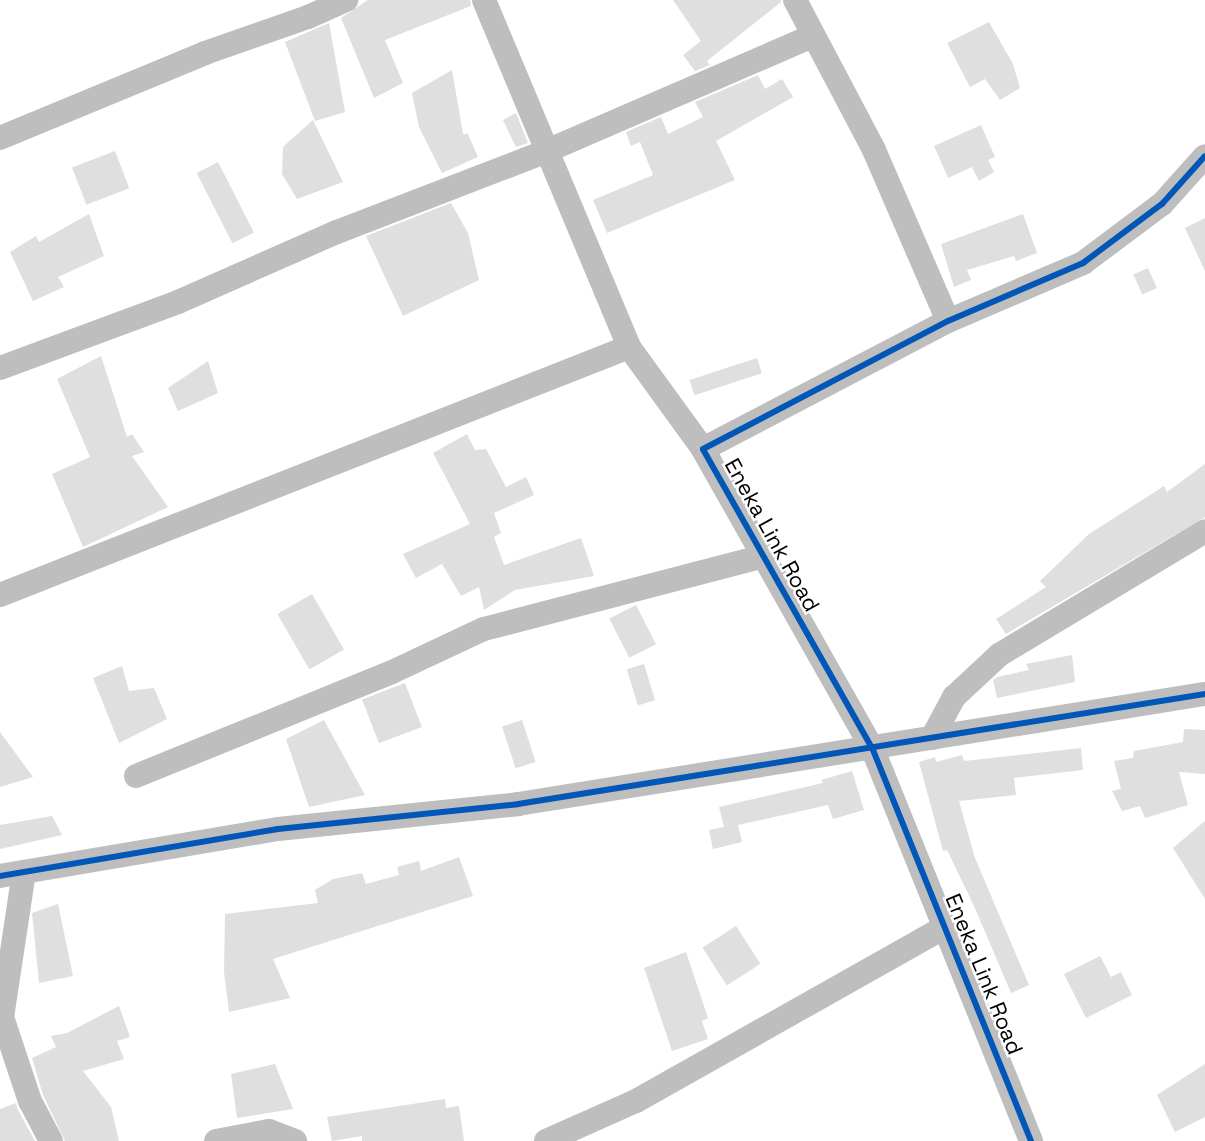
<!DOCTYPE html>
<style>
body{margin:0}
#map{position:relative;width:1205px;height:1141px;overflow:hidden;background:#fff;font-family:"Space Grotesk",sans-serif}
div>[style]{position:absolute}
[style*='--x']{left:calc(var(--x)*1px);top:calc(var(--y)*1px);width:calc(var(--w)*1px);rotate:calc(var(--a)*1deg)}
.building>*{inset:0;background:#dfdfdf;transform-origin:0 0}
.minor>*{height:24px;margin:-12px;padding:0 12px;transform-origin:12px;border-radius:12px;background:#bebebe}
.cycleway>*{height:6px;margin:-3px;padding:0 3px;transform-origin:3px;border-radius:3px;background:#0057b8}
span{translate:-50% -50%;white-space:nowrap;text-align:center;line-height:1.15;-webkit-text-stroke:5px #fff;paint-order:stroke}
.street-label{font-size:22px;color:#000}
</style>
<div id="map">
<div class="building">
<div style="clip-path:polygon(368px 0,470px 0,471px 6px,385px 40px,403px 83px,374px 98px,341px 18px)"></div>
<div style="clip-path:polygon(673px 0,781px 0,781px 2px,707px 61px,710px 65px,695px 71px,683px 55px,701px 41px)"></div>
<div style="clip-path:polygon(989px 22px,1013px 64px,1020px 88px,1000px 100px,985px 79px,970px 87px,947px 43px)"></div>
<div style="clip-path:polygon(329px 23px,345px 112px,315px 121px,285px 42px)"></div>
<div style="clip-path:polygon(452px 70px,463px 134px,468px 134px,478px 157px,442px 173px,419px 127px,412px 93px)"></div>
<div style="clip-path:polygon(758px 75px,765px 89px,782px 79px,793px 97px,716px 141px,735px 180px,607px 233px,593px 200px,653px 175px,640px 142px,631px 146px,626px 132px,661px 117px,668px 134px,703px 117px,695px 102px)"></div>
<div style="clip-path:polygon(516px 113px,528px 143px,516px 147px,503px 120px)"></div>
<div style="clip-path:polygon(313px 120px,343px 182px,297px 199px,282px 174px,283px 147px)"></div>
<div style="clip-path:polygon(981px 125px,995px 157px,988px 160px,994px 172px,979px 181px,972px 167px,948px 178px,934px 146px)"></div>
<div style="left:115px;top:151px;width:40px;height:46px;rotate:69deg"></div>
<div style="left:218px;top:162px;width:79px;height:24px;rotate:63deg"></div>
<div style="clip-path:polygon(451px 203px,468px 233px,479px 280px,403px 316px,366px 236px)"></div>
<div style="clip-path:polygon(89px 214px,104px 256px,58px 277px,64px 287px,33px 301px,10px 252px,36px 236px,39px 242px)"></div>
<div style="clip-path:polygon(1023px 214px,1037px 253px,1016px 261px,1014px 256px,967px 270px,971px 280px,954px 287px,941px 244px)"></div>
<div style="clip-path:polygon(1205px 218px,1205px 271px,1185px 228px)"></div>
<div style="left:1148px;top:268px;width:22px;height:16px;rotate:66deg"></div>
<div style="clip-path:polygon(101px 356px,127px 437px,132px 434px,144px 452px,132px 456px,168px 507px,83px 547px,52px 474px,90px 457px,57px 379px)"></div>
<div style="left:757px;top:358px;width:16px;height:71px;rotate:72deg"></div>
<div style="clip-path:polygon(208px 361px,218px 393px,178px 411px,168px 388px)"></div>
<div style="clip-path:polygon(467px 434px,475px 450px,486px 449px,506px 487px,526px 477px,534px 495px,494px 513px,501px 533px,494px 537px,504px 565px,581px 538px,594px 576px,515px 590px,484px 610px,479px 587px,461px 596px,442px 564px,416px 578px,403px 554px,470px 524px,433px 453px)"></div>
<div style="clip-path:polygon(1205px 464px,1205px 517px,1006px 634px,996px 619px,1046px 587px,1040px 581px,1089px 534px,1164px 486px,1167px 492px)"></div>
<div style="left:312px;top:594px;width:64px;height:40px;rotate:60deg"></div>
<div style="left:636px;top:605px;width:44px;height:30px;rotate:63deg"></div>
<div style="clip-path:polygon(1072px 655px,1075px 682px,997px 698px,993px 680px,997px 677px,1029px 670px,1026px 664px)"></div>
<div style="left:644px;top:664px;width:38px;height:18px;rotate:73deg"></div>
<div style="clip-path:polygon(122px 666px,129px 691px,154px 688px,167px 719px,119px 743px,93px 678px)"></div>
<div style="left:405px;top:683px;width:47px;height:46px;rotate:69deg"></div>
<div style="clip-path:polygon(324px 720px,365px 795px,309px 807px,286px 739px)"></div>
<div style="left:522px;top:720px;width:44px;height:21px;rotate:72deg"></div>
<div style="clip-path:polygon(1184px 729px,1205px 730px,1205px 774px,1179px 772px,1188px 805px,1145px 818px,1140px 806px,1122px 811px,1112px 791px,1121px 789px,1114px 761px,1133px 758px,1134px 751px,1183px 742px)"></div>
<div style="clip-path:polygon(0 732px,33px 777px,0 787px)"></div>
<div style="clip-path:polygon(1081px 748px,1083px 770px,1014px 778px,1016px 795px,959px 801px,975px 858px,1029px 985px,1011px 993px,974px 906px,947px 850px,943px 851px,919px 762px,935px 757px,936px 762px,962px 755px,964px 761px)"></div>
<div style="clip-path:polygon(852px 771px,864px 810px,833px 819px,828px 805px,738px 825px,742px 842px,713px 849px,709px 830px,724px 827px,719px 807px,823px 783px,821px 780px)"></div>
<div style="clip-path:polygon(52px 816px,62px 835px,0 849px,0 825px)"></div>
<div style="clip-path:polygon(1205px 821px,1205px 899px,1173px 848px)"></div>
<div style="clip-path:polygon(459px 857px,473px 896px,273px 959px,290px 998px,229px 1012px,224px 972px,225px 914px,318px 903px,315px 890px,333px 879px,362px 873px,366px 884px,399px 875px,397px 867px,419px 861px,421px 871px)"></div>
<div style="clip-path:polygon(58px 904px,73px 976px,39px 983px,32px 913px)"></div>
<div style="left:736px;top:926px;width:45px;height:40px;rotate:57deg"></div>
<div style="clip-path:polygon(686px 952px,708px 1018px,702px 1021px,708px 1039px,672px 1051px,644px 968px)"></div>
<div style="clip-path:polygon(1100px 956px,1111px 977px,1121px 972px,1132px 995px,1086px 1018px,1064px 974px)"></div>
<div style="clip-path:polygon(119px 1006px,130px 1037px,117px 1041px,124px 1059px,83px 1071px,111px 1107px,119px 1141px,65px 1141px,43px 1095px,32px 1058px,56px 1047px,51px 1036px,67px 1033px)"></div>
<div style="clip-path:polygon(275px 1064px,293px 1109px,237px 1118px,231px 1074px)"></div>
<div style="clip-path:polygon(1205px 1064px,1205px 1117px,1175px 1132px,1157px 1095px)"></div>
<div style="clip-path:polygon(445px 1099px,446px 1108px,459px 1106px,464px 1141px,362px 1141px,362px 1136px,332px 1141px,327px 1117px)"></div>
<div style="clip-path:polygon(16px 1103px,17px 1108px,35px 1141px,0 1141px,0 1109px)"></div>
</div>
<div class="minor">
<div style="--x:484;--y:0;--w:376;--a:67.3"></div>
<div style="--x:629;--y:347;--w:126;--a:54"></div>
<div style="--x:795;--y:0;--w:170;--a:62.2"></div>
<div style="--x:874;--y:150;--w:186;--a:66.6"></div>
<div style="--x:0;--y:138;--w:222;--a:-22.5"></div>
<div style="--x:205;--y:53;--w:109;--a:-19.3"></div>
<div style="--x:308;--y:17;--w:42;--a:-24.1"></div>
<div style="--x:0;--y:368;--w:190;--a:-20.3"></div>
<div style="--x:178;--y:302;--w:174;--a:-23.8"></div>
<div style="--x:337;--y:232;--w:227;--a:-21.1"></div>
<div style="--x:549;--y:150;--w:287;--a:-23.4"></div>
<div style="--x:0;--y:595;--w:676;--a:-21.52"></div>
<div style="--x:932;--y:738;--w:47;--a:-61.8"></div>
<div style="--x:954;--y:697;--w:62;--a:-43"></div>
<div style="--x:999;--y:655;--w:240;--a:-31"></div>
<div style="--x:136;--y:776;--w:276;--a:-22.1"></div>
<div style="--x:392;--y:672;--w:102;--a:-25.1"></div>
<div style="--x:484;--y:629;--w:289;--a:-14.6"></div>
<div style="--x:24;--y:872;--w:147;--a:98.6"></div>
<div style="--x:2;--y:1017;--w:89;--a:71.6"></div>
<div style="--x:30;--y:1101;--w:45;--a:62.3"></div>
<div style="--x:0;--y:876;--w:282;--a:-9.6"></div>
<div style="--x:278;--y:829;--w:241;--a:-5.9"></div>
<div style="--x:518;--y:804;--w:696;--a:-9.1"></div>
<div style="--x:216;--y:1141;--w:54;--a:-10.7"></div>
<div style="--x:269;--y:1131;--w:28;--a:21"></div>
<div style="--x:546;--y:1141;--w:98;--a:-24"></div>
<div style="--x:636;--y:1101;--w:356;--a:-29.4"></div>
<div style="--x:1031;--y:1141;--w:424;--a:-112"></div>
<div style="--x:872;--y:748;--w:343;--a:-119.5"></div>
<div style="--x:703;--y:449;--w:276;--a:-27.6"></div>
<div style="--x:948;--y:321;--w:147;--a:-23.2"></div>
<div style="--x:1083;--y:263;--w:99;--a:-36.8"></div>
<div style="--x:1162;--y:204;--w:64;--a:-48.1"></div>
</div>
<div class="cycleway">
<div style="--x:0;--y:876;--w:282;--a:-9.6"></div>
<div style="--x:278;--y:829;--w:241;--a:-5.9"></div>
<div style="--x:518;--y:804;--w:696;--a:-9.1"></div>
<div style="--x:1031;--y:1141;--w:424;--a:-112"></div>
<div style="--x:872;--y:748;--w:343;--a:-119.5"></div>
<div style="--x:703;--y:449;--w:276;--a:-27.6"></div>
<div style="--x:948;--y:321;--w:147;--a:-23.2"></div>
<div style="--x:1083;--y:263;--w:99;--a:-36.8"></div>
<div style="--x:1162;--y:204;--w:64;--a:-48.1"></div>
</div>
<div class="street-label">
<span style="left:772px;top:535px;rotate:61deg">Eneka Link Road</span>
<span style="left:984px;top:974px;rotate:68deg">Eneka Link Road</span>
</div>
</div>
